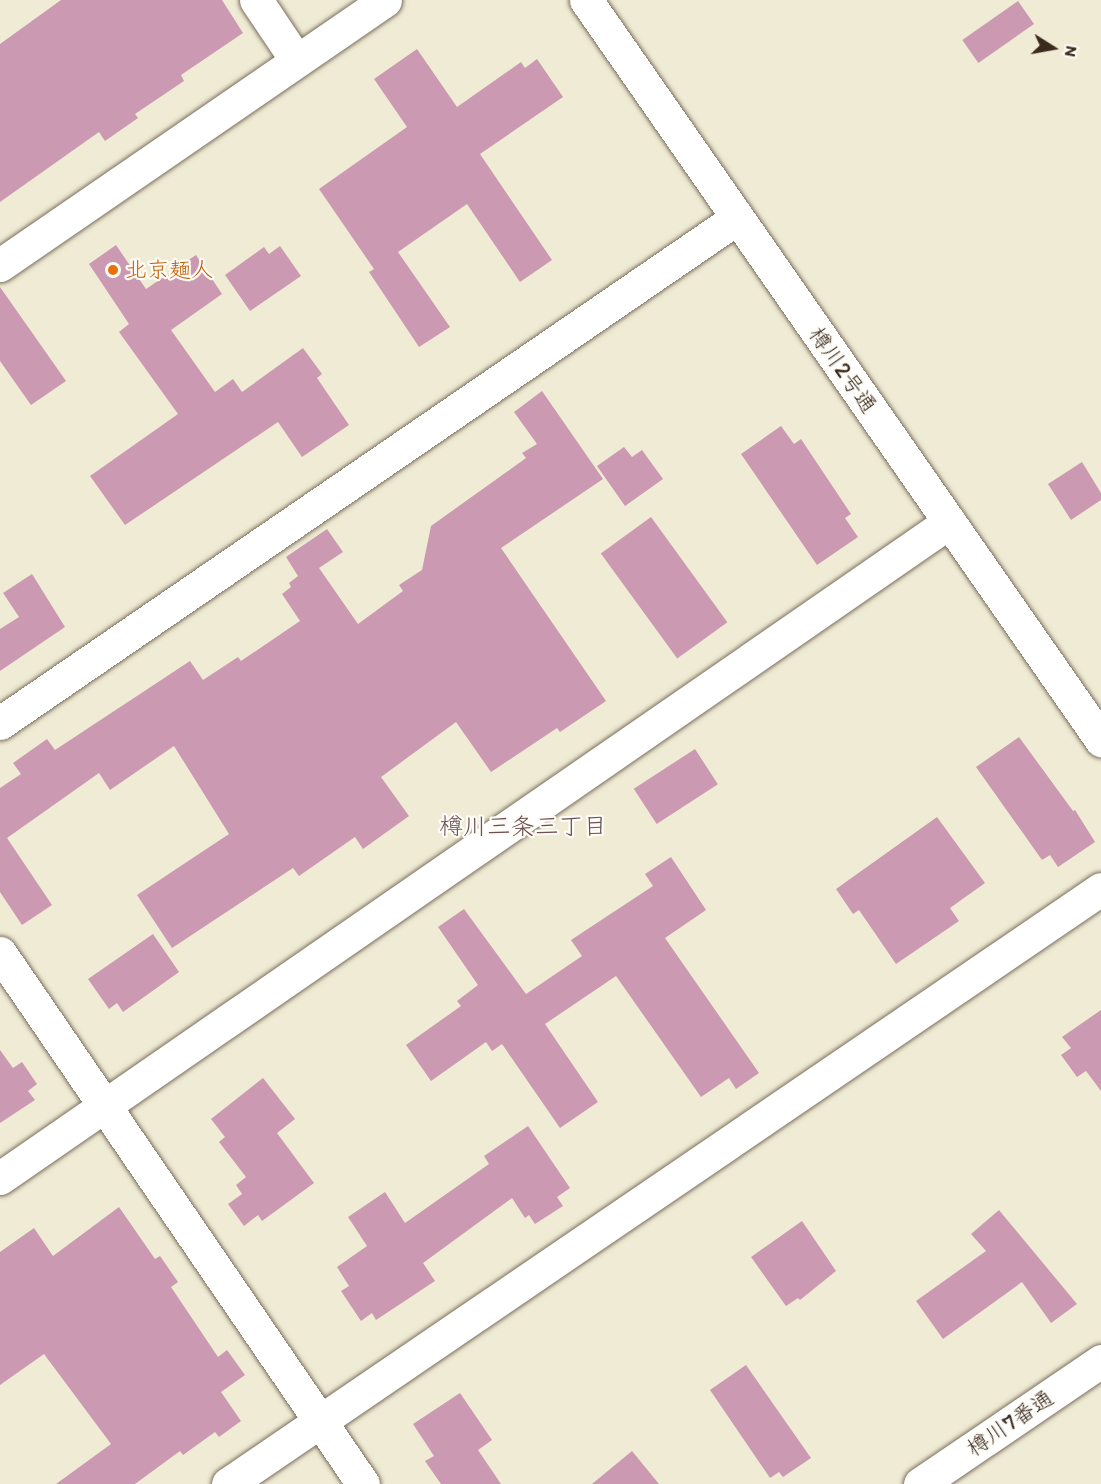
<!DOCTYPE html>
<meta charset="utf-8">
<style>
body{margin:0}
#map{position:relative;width:1101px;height:1484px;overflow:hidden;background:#f0ebd4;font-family:Itim,"Klee One",sans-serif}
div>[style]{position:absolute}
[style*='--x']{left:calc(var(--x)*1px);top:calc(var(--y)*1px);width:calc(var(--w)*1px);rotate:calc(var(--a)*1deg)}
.building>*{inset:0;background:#cb9ab2;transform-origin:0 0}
.roads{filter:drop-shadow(0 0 2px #7a6e5e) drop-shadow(0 0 2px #7a6e5e)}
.minor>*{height:33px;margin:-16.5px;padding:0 16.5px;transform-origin:16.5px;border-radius:16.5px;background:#fff}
.dots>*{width:16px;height:16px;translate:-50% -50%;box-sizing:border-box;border:3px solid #fdfcf7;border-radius:50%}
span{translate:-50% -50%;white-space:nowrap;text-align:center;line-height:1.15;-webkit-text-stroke:4.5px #fdfcf7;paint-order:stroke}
.food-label{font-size:22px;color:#c56008}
.left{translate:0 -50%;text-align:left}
.street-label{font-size:22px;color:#3b2a1e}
.neighbourhood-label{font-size:24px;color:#6d5152}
.north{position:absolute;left:1023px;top:18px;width:60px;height:60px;-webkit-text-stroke:4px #fdfcf7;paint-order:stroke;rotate:101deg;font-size:16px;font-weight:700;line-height:24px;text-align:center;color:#3b2a1e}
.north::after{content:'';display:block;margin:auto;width:21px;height:27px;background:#3b2a1e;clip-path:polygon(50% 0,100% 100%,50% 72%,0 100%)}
</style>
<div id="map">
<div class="building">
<div style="clip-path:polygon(61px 0,222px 0,243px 33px,181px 75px,184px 81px,135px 114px,138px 118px,105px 141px,99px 132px,0 202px,0 44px)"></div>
<div style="left:1018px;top:1px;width:28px;height:68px;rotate:55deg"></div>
<div style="clip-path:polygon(417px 49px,457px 107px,521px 62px,525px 68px,537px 59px,563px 97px,480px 154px,552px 260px,520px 282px,467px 204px,398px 252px,450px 327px,419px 347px,369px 272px,374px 269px,319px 189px,407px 127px,374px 79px)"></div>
<div style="clip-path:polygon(116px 245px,146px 289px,196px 255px,222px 294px,171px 330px,215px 392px,233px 379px,242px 392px,303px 348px,322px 374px,317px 378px,349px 425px,302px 457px,278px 422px,125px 525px,90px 476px,178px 414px,119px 332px,129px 324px,89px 264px)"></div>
<div style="clip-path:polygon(280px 246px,301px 276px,250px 311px,225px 275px,264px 247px,269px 254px)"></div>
<div style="clip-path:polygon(0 287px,66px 381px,31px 405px,0 361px)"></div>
<div style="clip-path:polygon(542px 391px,603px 479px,501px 548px,606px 701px,560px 732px,557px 728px,491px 772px,456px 722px,381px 777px,409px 816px,363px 849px,355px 837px,299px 876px,293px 868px,172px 948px,137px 895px,229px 834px,174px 746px,110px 790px,99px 773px,7px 838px,52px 905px,22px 925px,0 892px,0 788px,21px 774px,13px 763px,47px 739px,55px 750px,190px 661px,203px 680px,238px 657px,241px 661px,300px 621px,282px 594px,291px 587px,289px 583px,298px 576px,286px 557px,327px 529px,343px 552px,319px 568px,358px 624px,403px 591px,399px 585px,422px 570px,431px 526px,526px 458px,522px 453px,537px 444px,514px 412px)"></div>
<div style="clip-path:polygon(781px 426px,794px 444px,801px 439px,851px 514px,845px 518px,858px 537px,817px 565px,741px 454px)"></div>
<div style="clip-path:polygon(624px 447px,632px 457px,642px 450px,663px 479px,625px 506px,597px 466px)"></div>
<div style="clip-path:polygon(1082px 462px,1101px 493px,1101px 500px,1071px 520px,1048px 484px)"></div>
<div style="left:651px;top:517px;width:130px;height:62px;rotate:54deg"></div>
<div style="clip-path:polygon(32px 574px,65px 627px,0 671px,0 629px,19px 617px,3px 593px)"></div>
<div style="clip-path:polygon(1019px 737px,1073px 811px,1075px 810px,1095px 842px,1058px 867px,1050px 855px,1042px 860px,976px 767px)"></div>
<div style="left:695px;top:749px;width:42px;height:73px;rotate:57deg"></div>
<div style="clip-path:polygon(937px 817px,985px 883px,950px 908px,959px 921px,896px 964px,859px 910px,853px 914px,836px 889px)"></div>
<div style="clip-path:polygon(671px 857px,706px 910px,665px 938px,759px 1073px,736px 1089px,729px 1078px,701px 1097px,616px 976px,545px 1024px,598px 1102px,560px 1128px,502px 1044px,492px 1051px,486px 1042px,431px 1081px,406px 1045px,461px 1006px,457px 1001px,478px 985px,438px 927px,464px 909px,526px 994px,582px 956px,571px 940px,653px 886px,645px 874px)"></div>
<div style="clip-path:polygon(153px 934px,179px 972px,123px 1012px,117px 1003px,109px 1009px,88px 979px)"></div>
<div style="clip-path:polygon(1101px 1010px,1101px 1091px,1086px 1071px,1077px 1077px,1061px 1055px,1071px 1048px,1062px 1037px)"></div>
<div style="clip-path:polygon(0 1050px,13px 1068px,22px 1062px,37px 1084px,28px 1091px,35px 1100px,0 1123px)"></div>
<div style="clip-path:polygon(263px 1078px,295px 1119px,277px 1133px,314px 1183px,262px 1221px,258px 1215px,244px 1226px,228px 1204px,242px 1194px,236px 1185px,246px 1177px,219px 1142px,225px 1137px,211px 1119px)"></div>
<div style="clip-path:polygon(528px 1126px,570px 1188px,557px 1197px,563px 1206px,535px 1224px,529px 1215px,525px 1218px,512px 1198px,423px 1263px,435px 1281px,376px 1320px,372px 1313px,361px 1321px,341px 1291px,349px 1286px,337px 1267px,367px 1246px,348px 1217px,385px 1192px,405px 1223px,489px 1164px,484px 1156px)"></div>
<div style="clip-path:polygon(119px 1207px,155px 1259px,160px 1256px,178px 1282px,171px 1287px,218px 1357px,227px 1350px,245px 1375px,221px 1392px,241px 1421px,219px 1437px,215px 1432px,183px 1455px,180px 1451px,135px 1484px,56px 1484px,111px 1444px,44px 1354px,0 1385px,0 1252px,34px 1228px,53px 1256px)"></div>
<div style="clip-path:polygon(999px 1210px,1077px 1304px,1051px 1323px,1022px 1282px,943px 1339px,916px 1301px,986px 1251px,971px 1234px)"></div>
<div style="clip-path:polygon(802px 1221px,836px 1271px,800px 1300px,798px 1298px,786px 1306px,751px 1257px)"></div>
<div style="clip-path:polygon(746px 1365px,811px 1458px,783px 1477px,779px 1472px,770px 1478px,710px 1390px)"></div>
<div style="clip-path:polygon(460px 1393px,492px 1440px,478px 1450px,501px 1484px,441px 1484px,425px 1461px,434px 1456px,413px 1424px)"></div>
<div style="clip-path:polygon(632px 1451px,659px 1484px,592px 1484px)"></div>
</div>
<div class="roads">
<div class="minor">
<div style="--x:256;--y:0;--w:73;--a:56.1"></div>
<div style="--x:586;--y:0;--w:902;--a:55.16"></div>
<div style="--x:0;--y:265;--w:467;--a:-34.5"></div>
<div style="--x:0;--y:723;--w:893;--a:-34.42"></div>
<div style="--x:0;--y:953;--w:643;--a:55.64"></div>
<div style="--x:0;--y:1178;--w:1154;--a:-34.65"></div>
<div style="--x:228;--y:1484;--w:1056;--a:-34.28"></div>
<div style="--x:920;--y:1484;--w:219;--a:-34.2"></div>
</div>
</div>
<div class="dots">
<div style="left:113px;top:270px;background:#e8710a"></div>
</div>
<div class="food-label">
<span class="left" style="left:125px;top:270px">北京麺人</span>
</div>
<div class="street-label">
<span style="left:843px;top:370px;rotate:55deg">樽川2号通</span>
<span style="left:1010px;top:1423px;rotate:-34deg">樽川7番通</span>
</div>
<div class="neighbourhood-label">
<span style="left:523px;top:826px">樽川三条三丁目</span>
</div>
<div class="north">N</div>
</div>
